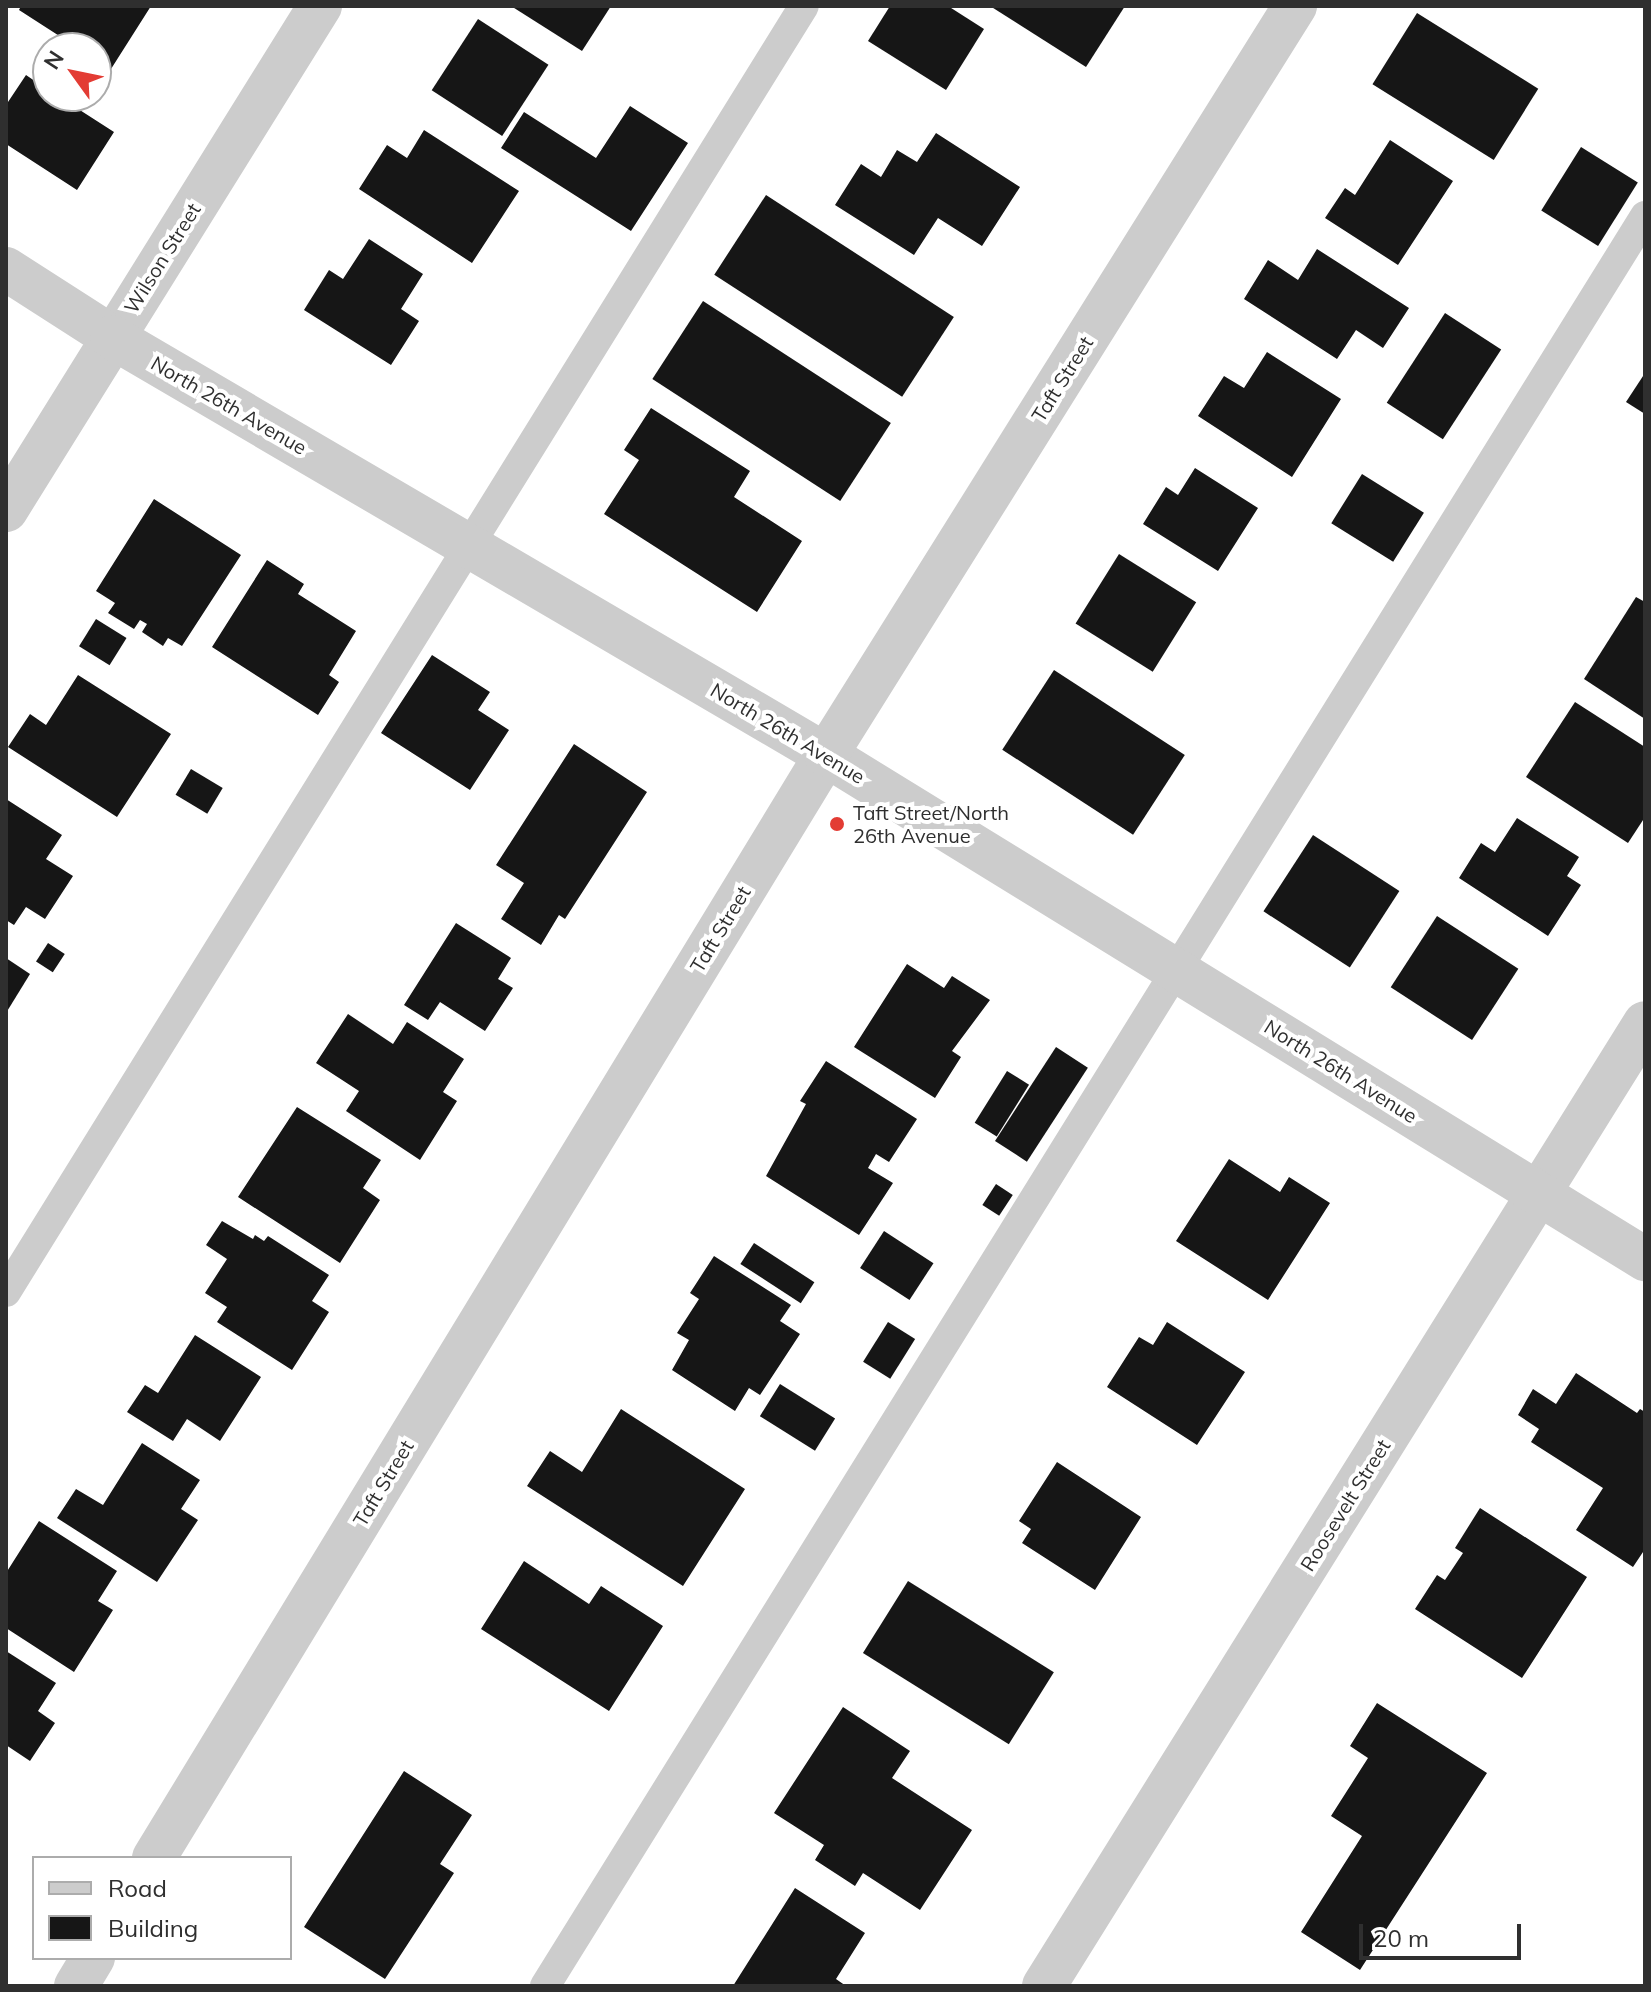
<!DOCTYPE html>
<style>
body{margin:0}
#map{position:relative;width:1651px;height:1992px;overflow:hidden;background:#fff;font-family:Mulish,sans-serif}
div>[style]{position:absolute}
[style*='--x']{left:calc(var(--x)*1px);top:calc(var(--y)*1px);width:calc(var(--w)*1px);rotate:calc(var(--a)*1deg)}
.building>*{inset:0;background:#161616;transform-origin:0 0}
.service>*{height:30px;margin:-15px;padding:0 15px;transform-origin:15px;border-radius:15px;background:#ccc}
.minor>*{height:44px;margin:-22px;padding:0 22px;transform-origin:22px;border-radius:22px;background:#ccc}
.tertiary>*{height:44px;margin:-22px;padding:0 22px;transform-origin:22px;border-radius:22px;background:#ccc}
.dots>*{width:22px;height:22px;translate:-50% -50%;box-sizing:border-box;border:4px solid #fff;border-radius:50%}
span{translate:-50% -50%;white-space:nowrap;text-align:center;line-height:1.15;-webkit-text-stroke:8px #fff;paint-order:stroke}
.street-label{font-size:20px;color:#2f2f2f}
.poi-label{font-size:20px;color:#2f2f2f}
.left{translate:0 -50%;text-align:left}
.frame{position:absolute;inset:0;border:8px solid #2f2f2f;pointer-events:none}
.legend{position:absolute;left:32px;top:1856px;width:260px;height:104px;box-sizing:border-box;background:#fff;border:2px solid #acacac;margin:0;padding:10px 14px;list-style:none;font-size:24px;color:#2f2f2f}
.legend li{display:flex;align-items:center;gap:16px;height:40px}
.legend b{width:40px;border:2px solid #acacac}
.north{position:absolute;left:32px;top:32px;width:80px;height:80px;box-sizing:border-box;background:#fff;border:2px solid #acacac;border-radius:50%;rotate:303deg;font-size:22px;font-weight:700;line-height:32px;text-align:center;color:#2f2f2f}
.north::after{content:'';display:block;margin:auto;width:28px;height:36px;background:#e33c34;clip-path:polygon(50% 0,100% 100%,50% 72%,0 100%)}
.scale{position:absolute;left:1359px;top:1924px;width:162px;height:36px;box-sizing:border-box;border:4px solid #2f2f2f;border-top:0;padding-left:10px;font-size:24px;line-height:28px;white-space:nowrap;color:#2f2f2f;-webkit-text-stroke:6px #fff;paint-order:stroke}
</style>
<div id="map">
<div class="building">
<div style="clip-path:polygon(21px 6px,151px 6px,111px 69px,96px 59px,96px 48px,78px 48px,19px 10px)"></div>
<div style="clip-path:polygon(511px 6px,611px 6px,582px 51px)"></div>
<div style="clip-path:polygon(890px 6px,948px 6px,984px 29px,946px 90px,868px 41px)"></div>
<div style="clip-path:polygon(990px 6px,1125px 6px,1086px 67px)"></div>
<div style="left:1417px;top:13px;width:143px;height:84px;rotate:32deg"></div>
<div style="left:478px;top:19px;width:84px;height:85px;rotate:33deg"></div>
<div style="clip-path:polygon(26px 75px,48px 90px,48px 96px,58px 96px,114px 132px,77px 190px,6px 144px,6px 105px)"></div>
<div style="clip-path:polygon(630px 106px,688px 143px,631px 231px,501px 148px,524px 112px,596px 158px)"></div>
<div style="clip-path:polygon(424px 130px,519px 191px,472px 263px,359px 189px,387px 145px,407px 158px)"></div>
<div style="clip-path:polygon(936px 133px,1020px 187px,982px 246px,938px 218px,914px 255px,835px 205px,861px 164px,881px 177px,897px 150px,917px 162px)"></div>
<div style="clip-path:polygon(1390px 140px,1453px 181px,1398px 265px,1325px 218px,1345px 188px,1355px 195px)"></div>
<div style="left:1581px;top:147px;width:67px;height:75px;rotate:32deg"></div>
<div style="left:766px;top:195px;width:224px;height:95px;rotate:33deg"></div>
<div style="clip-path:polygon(369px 239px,423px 274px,401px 309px,419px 321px,391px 365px,304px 310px,329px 270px,343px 279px)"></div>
<div style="clip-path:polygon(1317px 249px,1409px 308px,1383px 348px,1356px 330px,1337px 359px,1244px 299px,1268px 260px,1298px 280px)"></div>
<div style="left:703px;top:301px;width:224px;height:93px;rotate:33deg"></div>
<div style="left:1445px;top:313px;width:67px;height:107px;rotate:33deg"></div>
<div style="clip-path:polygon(1267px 352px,1341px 399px,1292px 477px,1198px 416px,1224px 376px,1244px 388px)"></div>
<div style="clip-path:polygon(1645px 373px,1645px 414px,1626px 402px)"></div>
<div style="clip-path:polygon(651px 408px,750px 471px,734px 497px,802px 541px,757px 612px,604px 514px,639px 460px,624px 450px)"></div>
<div style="clip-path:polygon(1195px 468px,1258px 508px,1218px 571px,1143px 524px,1166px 487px,1178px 495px)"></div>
<div style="left:1362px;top:474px;width:73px;height:58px;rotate:32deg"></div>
<div style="clip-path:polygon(154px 499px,241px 555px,182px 646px,168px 638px,163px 646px,142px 632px,147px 624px,140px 620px,134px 629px,108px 613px,115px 603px,96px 591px)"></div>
<div style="left:1119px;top:554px;width:91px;height:82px;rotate:32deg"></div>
<div style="clip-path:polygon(267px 560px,304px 584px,298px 594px,356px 631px,329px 675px,339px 682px,318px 715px,212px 647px)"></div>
<div style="clip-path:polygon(1636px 597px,1645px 602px,1645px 719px,1584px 679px)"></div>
<div style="left:96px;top:619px;width:36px;height:32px;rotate:32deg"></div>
<div style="clip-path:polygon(432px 655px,490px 692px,478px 710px,509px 730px,470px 790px,381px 733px)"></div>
<div style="left:1054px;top:670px;width:156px;height:95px;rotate:33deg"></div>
<div style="clip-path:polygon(78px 675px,171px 734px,117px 817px,8px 747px,30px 714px,46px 725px)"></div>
<div style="clip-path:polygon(1575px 702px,1645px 747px,1645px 817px,1628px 843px,1526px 777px)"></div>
<div style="clip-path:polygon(574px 744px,647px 792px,565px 919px,559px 915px,541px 945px,501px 919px,524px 883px,496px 865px)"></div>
<div style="left:191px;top:769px;width:37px;height:30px;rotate:31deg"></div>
<div style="clip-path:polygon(6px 799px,62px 835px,46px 859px,73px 876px,45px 919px,26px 907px,14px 925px,6px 920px)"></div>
<div style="clip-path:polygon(1517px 818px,1579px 857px,1567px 876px,1581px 885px,1548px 936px,1459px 878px,1481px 843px,1495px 852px)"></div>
<div style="left:1313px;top:835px;width:103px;height:91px;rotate:33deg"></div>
<div style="left:1437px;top:916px;width:97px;height:85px;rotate:33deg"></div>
<div style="clip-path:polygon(456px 923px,511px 958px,498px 979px,513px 988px,485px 1031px,440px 1002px,428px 1020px,404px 1005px)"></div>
<div style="left:48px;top:943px;width:20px;height:22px;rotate:33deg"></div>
<div style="clip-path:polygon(6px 958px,30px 974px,6px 1013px)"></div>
<div style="clip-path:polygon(907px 964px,944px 988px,952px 976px,990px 1000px,952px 1051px,961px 1057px,935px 1098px,854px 1047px)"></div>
<div style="clip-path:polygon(348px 1014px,393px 1044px,407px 1022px,464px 1059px,443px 1092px,457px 1101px,420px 1160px,346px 1111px,359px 1091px,316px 1063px)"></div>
<div style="left:1056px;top:1047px;width:38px;height:112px;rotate:33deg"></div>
<div style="clip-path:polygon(826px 1061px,917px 1119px,889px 1162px,876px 1154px,868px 1168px,893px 1183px,859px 1235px,766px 1176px,806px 1104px,800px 1101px)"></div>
<div style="left:1007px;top:1071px;width:26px;height:61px;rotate:32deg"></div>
<div style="clip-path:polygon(297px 1107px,381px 1160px,363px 1188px,380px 1200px,340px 1263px,238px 1197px)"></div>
<div style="clip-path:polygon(1229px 1159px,1280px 1192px,1289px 1177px,1330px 1203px,1268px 1300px,1176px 1241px)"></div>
<div style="left:996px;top:1184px;width:20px;height:25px;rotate:33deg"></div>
<div style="clip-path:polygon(222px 1221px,253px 1239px,255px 1235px,264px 1241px,268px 1236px,329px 1275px,312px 1301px,329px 1312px,292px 1370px,217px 1322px,227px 1307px,205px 1293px,227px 1259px,206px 1245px)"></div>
<div style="left:884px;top:1231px;width:59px;height:44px;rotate:33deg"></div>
<div style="left:754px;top:1243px;width:72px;height:25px;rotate:33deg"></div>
<div style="clip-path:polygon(714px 1256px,791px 1305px,780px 1321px,800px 1334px,760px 1395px,749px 1388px,735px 1411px,672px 1370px,689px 1340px,677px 1333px,699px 1299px,690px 1293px)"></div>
<div style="left:888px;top:1322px;width:32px;height:47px;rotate:32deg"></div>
<div style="clip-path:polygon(1167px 1322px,1245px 1372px,1197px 1445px,1107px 1387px,1139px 1337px,1153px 1345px)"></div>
<div style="clip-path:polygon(195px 1335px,261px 1377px,220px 1441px,187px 1419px,173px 1441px,127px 1412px,145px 1385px,158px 1393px)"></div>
<div style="clip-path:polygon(1576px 1373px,1637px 1413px,1640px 1409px,1645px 1412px,1645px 1549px,1633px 1567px,1576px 1530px,1603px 1488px,1531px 1442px,1539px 1429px,1518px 1415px,1533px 1389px,1556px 1404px)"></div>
<div style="left:780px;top:1384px;width:65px;height:38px;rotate:32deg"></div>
<div style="clip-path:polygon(621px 1409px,745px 1489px,683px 1586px,527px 1486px,550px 1451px,582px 1472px)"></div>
<div style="clip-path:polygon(142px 1443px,200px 1480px,181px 1509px,198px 1520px,157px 1582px,57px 1518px,76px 1489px,103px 1505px)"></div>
<div style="clip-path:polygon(1057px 1462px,1141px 1517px,1095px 1590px,1022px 1543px,1031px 1529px,1019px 1521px)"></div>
<div style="clip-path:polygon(1480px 1508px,1587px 1577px,1522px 1678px,1415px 1609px,1437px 1575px,1445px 1580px,1463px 1553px,1455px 1548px)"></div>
<div style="clip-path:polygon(39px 1521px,117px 1571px,98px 1601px,113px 1610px,74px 1672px,6px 1628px,6px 1573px)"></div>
<div style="clip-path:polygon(524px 1561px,589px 1604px,601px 1586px,663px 1626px,609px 1711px,481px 1629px)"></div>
<div style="left:908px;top:1581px;width:172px;height:85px;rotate:32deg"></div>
<div style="clip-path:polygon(6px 1651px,56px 1683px,38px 1711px,55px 1723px,30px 1761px,6px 1745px)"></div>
<div style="clip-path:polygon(1377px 1703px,1487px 1773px,1360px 1970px,1301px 1932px,1362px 1836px,1331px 1816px,1368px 1758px,1350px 1746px)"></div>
<div style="clip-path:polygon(843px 1707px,910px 1751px,892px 1778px,972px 1830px,920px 1910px,863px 1873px,855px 1886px,815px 1860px,824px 1845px,774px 1813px)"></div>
<div style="clip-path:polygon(404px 1771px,472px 1815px,440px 1864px,454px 1873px,385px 1979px,304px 1927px)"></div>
<div style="clip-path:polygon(795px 1888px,865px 1933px,836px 1979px,846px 1986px,733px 1986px)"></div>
</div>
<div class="service">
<div style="--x:6;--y:1292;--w:1513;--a:-58.18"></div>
<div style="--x:545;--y:1986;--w:2084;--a:-58.14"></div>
</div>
<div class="minor">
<div style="--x:6;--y:510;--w:594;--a:-58.08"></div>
<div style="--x:1044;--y:1986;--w:1135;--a:-58.03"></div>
</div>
<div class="tertiary">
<div style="--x:6;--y:269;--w:126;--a:32.7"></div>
<div style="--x:112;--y:337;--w:827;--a:30.35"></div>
<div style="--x:826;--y:755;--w:962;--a:31.61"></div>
<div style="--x:154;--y:1858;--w:1292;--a:-58.65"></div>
<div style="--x:826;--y:755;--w:884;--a:-57.95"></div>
<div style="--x:76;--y:1986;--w:33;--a:-59"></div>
</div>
<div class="dots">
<div style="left:837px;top:824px;background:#e33c34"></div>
</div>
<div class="street-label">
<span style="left:162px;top:258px;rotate:-58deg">Wilson Street</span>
<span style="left:1062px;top:379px;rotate:-58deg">Taft Street</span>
<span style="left:229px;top:405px;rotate:30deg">North 26th Avenue</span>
<span style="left:788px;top:733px;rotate:31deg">North 26th Avenue</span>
<span style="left:720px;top:929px;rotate:-59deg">Taft Street</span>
<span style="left:1341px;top:1071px;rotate:32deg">North 26th Avenue</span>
<span style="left:383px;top:1483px;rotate:-59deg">Taft Street</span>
<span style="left:1345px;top:1505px;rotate:-58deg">Roosevelt Street</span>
</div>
<div class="poi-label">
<span class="left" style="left:853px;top:824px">Taft Street/North<br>26th Avenue</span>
</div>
<div class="frame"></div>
<ul class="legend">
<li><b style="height:10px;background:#ccc"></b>Road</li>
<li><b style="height:22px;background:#161616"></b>Building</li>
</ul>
<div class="north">N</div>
<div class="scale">20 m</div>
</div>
